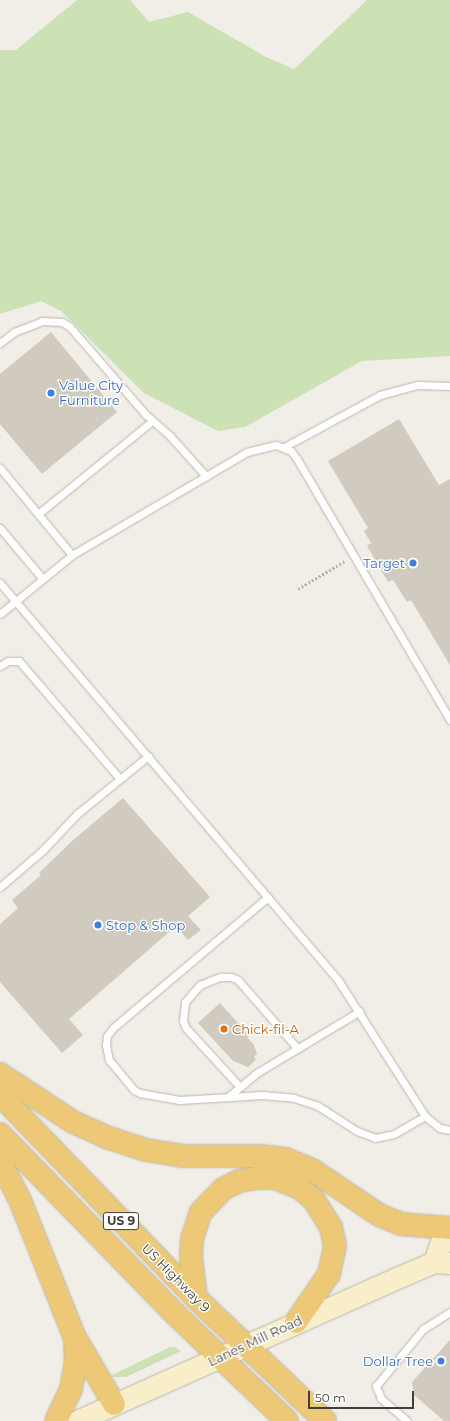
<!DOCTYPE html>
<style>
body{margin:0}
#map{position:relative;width:450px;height:1421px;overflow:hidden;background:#f1eee7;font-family:Montserrat,sans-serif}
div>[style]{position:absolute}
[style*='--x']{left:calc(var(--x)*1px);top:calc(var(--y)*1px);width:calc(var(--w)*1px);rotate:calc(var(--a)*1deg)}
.green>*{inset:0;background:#cce1b4}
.building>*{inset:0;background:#d1cabe}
.path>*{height:2.5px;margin-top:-1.25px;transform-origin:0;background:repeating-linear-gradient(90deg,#bcb29e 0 2px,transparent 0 4px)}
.roads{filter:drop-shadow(0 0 1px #bcb6ab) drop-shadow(0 0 1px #bcb6ab)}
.lane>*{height:7px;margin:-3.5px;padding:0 3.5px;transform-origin:3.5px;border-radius:3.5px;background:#fff}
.secondary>*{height:21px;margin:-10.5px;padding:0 10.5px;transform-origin:10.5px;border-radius:10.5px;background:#f8eeca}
.highway>*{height:22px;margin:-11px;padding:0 11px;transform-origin:11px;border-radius:11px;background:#ecc877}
.dots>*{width:11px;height:11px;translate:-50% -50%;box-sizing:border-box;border:2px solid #fff;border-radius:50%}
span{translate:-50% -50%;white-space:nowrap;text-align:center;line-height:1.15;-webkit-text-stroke:3px #fff;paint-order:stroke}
.shield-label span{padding:1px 3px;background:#fff;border:1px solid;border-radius:3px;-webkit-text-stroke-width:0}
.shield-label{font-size:12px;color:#433f37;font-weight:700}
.shop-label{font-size:13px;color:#366cbe}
.left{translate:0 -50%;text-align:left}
.right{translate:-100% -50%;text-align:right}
.food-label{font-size:13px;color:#c56008}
.street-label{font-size:13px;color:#433f37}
.scale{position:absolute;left:308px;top:1391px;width:106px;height:18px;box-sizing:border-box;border:2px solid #433f37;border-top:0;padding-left:5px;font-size:12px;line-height:14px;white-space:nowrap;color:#433f37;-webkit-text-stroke:3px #fff;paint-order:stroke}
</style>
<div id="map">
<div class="green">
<div style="clip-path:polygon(77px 0,130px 0,149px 22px,188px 12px,264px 56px,294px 69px,367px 0,450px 0,450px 356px,362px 361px,245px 427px,218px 431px,144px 393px,61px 311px,41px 301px,0 314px,0 50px,16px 50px)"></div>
<div style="clip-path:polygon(170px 1347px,175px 1347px,181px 1351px,126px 1377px,108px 1377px)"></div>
</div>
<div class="building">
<div style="clip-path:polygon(51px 332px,117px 412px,42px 474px,0 424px,0 374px)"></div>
<div style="clip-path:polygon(399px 419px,439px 485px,450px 479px,450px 665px,411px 600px,407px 602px,393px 580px,388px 582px,367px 546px,371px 543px,364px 531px,368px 528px,328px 461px)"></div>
<div style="clip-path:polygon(123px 798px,210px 897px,188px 916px,201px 930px,188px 940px,176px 926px,69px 1019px,83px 1035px,62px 1053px,0 982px,0 924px,18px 908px,12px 900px,41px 875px,39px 873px,72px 841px)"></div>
<div style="clip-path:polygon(220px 1003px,249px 1035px,247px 1037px,254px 1045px,257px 1054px,254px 1057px,256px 1060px,248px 1067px,233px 1061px,198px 1023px)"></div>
<div style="clip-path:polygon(450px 1340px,450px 1421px,444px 1421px,414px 1395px,412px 1382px)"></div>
</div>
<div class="path">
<div style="--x:298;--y:589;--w:55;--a:-30.8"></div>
</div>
<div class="roads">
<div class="lane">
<div style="--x:0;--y:343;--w:18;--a:-38"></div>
<div style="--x:14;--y:332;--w:30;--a:-21"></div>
<div style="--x:42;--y:321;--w:20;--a:3"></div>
<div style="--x:62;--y:322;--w:9;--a:32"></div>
<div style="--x:70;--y:327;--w:115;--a:49.2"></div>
<div style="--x:145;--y:414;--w:33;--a:41"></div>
<div style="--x:170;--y:436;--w:54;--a:48"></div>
<div style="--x:284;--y:447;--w:109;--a:-28.4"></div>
<div style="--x:380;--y:395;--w:39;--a:-15"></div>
<div style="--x:418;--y:385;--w:32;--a:2"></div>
<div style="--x:0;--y:468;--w:113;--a:50.4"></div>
<div style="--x:38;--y:514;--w:147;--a:-39.2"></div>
<div style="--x:0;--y:528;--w:65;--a:50"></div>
<div style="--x:0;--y:583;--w:521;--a:49.59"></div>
<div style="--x:338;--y:980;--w:161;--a:57.4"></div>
<div style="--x:425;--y:1116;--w:19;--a:39"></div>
<div style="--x:440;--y:1128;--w:10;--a:11"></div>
<div style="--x:0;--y:614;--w:93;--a:-39.3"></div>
<div style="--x:72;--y:555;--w:203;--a:-30.5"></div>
<div style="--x:247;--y:452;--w:30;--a:-14"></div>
<div style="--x:276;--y:445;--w:16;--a:22"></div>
<div style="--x:291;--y:451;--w:10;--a:53"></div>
<div style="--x:297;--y:459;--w:303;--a:59.6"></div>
<div style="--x:0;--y:666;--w:9;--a:-32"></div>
<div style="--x:8;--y:661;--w:11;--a:0"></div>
<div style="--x:19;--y:661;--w:155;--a:49.4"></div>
<div style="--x:0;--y:887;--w:57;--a:-40.7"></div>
<div style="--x:43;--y:850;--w:50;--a:-46.6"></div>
<div style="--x:77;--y:814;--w:92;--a:-39.2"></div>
<div style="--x:268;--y:897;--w:203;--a:139.8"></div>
<div style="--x:113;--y:1028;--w:10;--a:127"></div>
<div style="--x:107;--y:1036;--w:9;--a:96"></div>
<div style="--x:106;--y:1045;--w:15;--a:79"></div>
<div style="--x:109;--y:1060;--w:39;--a:50"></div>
<div style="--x:134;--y:1090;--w:7;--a:27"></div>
<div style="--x:140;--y:1093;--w:40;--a:10"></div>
<div style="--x:179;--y:1100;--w:83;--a:-3.4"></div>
<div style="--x:262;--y:1095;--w:32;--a:5"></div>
<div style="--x:294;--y:1098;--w:25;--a:18"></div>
<div style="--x:318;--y:1106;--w:46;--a:32.7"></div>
<div style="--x:357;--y:1131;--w:19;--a:21"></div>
<div style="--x:375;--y:1138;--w:19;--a:-12"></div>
<div style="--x:394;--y:1134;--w:36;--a:-30"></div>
<div style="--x:239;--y:1086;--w:79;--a:-132.4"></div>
<div style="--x:186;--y:1028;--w:8;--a:-113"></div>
<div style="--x:183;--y:1021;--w:19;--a:-84"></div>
<div style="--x:185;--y:1002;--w:23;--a:-49"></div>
<div style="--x:200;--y:985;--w:22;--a:-22"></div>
<div style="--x:220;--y:977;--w:11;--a:0"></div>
<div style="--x:231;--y:977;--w:8;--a:23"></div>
<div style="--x:238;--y:980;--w:91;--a:49"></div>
<div style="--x:228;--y:1097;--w:35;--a:-40"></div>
<div style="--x:255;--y:1074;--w:122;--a:-31"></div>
<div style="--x:407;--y:1421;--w:35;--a:-139"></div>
<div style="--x:381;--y:1398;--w:13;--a:-113"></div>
<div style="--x:376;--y:1386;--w:74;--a:-50.5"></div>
<div style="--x:423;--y:1329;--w:32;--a:-32"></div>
</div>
<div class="secondary">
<div style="--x:434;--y:1262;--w:21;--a:-71"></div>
<div style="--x:441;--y:1242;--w:10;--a:-29"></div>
<div style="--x:77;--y:1421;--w:353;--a:-24.1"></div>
<div style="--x:399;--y:1277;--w:38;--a:-23"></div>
<div style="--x:434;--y:1262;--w:16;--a:4"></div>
</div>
<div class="highway">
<div style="--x:0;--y:1074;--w:87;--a:33.3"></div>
<div style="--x:73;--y:1122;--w:36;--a:24"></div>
<div style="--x:106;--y:1137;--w:42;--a:18"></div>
<div style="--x:146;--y:1150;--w:36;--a:9"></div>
<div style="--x:182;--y:1156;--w:77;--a:0"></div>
<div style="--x:259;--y:1156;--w:27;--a:6"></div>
<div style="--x:286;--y:1159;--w:30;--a:23"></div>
<div style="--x:314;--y:1171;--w:78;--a:34.1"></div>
<div style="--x:379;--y:1215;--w:24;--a:22"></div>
<div style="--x:401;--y:1224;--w:49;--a:4.7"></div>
<div style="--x:0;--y:1095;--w:282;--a:46"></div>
<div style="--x:196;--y:1298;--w:178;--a:43.6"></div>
<div style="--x:0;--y:1134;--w:250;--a:45.8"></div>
<div style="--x:174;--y:1313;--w:156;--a:43.7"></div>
<div style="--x:0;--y:1161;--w:44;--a:62.9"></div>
<div style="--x:20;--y:1200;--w:149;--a:68.3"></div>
<div style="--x:75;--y:1338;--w:23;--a:88"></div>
<div style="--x:76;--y:1361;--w:28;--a:100"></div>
<div style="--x:71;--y:1389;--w:35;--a:115"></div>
<div style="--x:196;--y:1298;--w:40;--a:-97.1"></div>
<div style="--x:191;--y:1258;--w:19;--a:-87"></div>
<div style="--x:192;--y:1239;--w:28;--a:-72"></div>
<div style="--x:201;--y:1212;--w:32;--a:-46"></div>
<div style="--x:223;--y:1189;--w:18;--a:-27"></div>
<div style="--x:239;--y:1181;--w:18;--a:-9"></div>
<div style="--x:257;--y:1178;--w:18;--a:0"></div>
<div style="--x:275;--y:1178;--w:27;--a:22"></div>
<div style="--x:300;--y:1188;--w:18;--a:41"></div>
<div style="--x:314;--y:1200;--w:32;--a:58"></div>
<div style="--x:331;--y:1227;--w:19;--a:78"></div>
<div style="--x:335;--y:1246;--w:29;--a:102"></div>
<div style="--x:329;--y:1274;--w:58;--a:124.5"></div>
<div style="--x:76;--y:1339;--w:75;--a:59.7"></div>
</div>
</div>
<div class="dots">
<div style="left:51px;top:393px;background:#3f7fe0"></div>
<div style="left:413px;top:563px;background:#3f7fe0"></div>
<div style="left:98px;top:925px;background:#3f7fe0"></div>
<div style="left:224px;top:1029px;background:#e8710a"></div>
<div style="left:441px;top:1361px;background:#3f7fe0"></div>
</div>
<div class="shield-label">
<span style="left:121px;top:1221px">US 9</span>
</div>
<div class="shop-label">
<span class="left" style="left:59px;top:393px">Value City<br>Furniture</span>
<span class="right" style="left:405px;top:563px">Target</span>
<span class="left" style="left:106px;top:925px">Stop &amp; Shop</span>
<span class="right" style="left:433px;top:1361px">Dollar Tree</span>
</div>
<div class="food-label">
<span class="left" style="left:232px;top:1029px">Chick-fil-A</span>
</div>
<div class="street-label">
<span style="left:176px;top:1278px;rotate:45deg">US Highway 9</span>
<span style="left:255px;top:1341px;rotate:-25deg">Lanes Mill Road</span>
</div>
<div class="scale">50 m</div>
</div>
